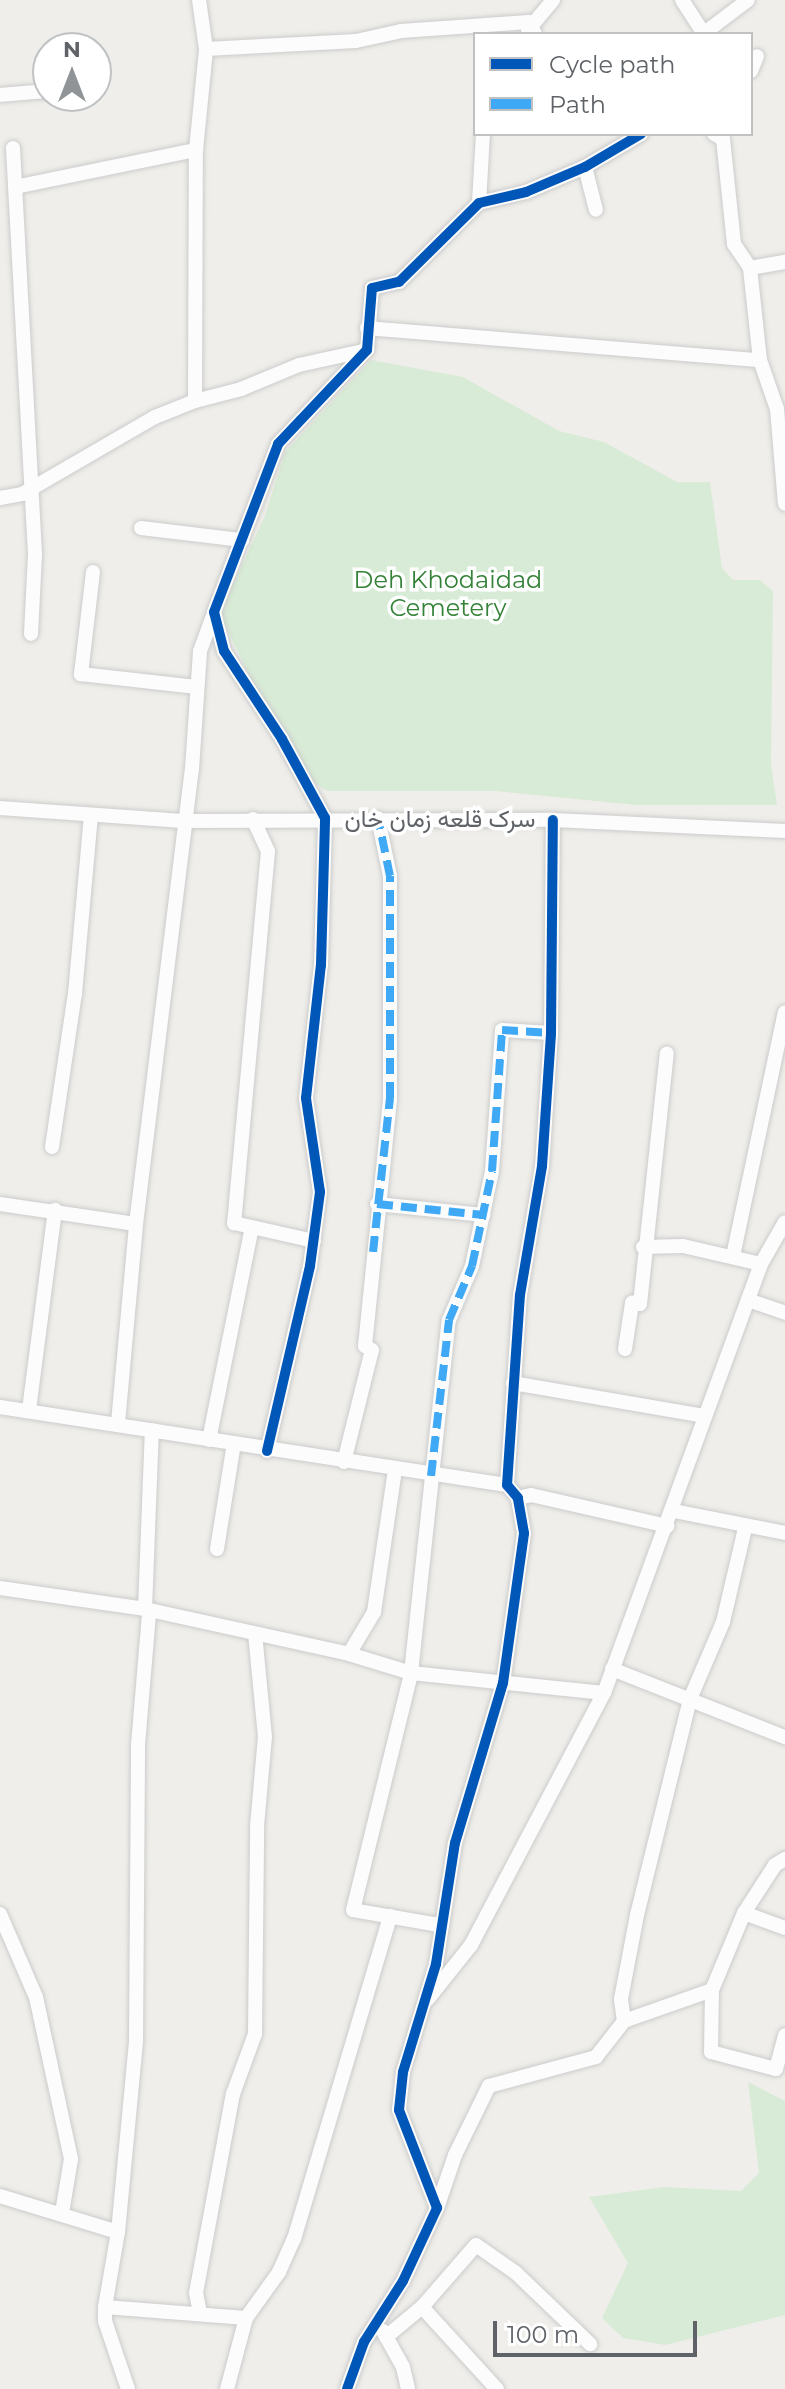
<!DOCTYPE html>
<meta charset="utf-8">
<style>
body{margin:0}
#map{position:relative;width:785px;height:2389px;overflow:hidden;background:#efeeea;font-family:Montserrat,Vazirmatn,sans-serif}
div>[style]{position:absolute}
[style*='--x']{left:calc(var(--x)*1px);top:calc(var(--y)*1px);width:calc(var(--w)*1px);rotate:calc(var(--a)*1deg)}
.green>*{inset:0;background:#d8ebd6}
.roads{filter:drop-shadow(0 0 2px #cbcccc) drop-shadow(0 0 2px #cbcccc)}
.minor>*{height:14px;margin:-7px;padding:0 7px;transform-origin:7px;border-radius:7px;background:#fdfcfc}
.quiet>*{height:8px;margin-top:-4px;transform-origin:0;background:repeating-linear-gradient(90deg,#3fa9f5 0 16px,transparent 0 24px)}
.cycleway>*{height:10px;margin:-5px;padding:0 5px;transform-origin:5px;border-radius:5px;background:#0057b8}
span{translate:-50% -50%;white-space:nowrap;text-align:center;line-height:1.15;-webkit-text-stroke:7px #fff;paint-order:stroke}
.park-label{font-size:24px;color:#348238}
.street-label{font-size:24px;color:#5f6368}
.legend{position:absolute;left:473px;top:32px;width:280px;height:104px;box-sizing:border-box;background:#fff;border:2px solid #bfc1c3;margin:0;padding:10px 14px;list-style:none;font-size:24px;color:#5f6368}
.legend li{display:flex;align-items:center;gap:16px;height:40px}
.legend b{width:40px;border:2px solid #bfc1c3}
.north{position:absolute;left:32px;top:32px;width:80px;height:80px;box-sizing:border-box;background:#fff;border:2px solid #bfc1c3;border-radius:50%;rotate:0deg;font-size:22px;font-weight:700;line-height:32px;text-align:center;color:#5f6368}
.north::after{content:'';display:block;margin:auto;width:28px;height:36px;background:#919496;clip-path:polygon(50% 0,100% 100%,50% 72%,0 100%)}
.scale{position:absolute;left:493px;top:2321px;width:204px;height:36px;box-sizing:border-box;border:4px solid #5f6368;border-top:0;padding-left:10px;font-size:24px;line-height:28px;white-space:nowrap;color:#5f6368;-webkit-text-stroke:6px #fff;paint-order:stroke}
</style>
<div id="map">
<div class="green">
<div style="clip-path:polygon(371px 360px,463px 377px,559px 431px,604px 442px,677px 482px,710px 482px,722px 568px,733px 580px,760px 580px,773px 591px,771px 764px,777px 805px,636px 805px,496px 791px,327px 791px,315px 783px,259px 695px,219px 613px,265px 516px,285px 452px)"></div>
<div style="clip-path:polygon(748px 2082px,785px 2101px,785px 2315px,665px 2345px,623px 2338px,602px 2318px,628px 2263px,589px 2197px,664px 2187px,741px 2191px,759px 2173px)"></div>
</div>
<div class="roads">
<div class="minor">
<div style="--x:682;--y:0;--w:38;--a:57"></div>
<div style="--x:528;--y:30;--w:39;--a:-50"></div>
<div style="--x:703;--y:34;--w:56;--a:-37.1"></div>
<div style="--x:206;--y:49;--w:150;--a:-3.1"></div>
<div style="--x:356;--y:41;--w:46;--a:-12.5"></div>
<div style="--x:401;--y:31;--w:128;--a:-4"></div>
<div style="--x:529;--y:22;--w:13;--a:63"></div>
<div style="--x:751;--y:71;--w:16;--a:-68"></div>
<div style="--x:0;--y:95;--w:48;--a:-4.8"></div>
<div style="--x:714;--y:134;--w:10;--a:29"></div>
<div style="--x:723;--y:139;--w:106;--a:84"></div>
<div style="--x:734;--y:244;--w:29;--a:56"></div>
<div style="--x:750;--y:268;--w:93;--a:83.8"></div>
<div style="--x:760;--y:360;--w:52;--a:70.9"></div>
<div style="--x:777;--y:409;--w:95;--a:85.2"></div>
<div style="--x:13;--y:148;--w:408;--a:86.9"></div>
<div style="--x:35;--y:555;--w:79;--a:92.9"></div>
<div style="--x:585;--y:167;--w:44;--a:75.7"></div>
<div style="--x:15;--y:187;--w:185;--a:-11.6"></div>
<div style="--x:479;--y:203;--w:69;--a:-86.7"></div>
<div style="--x:750;--y:268;--w:36;--a:-10"></div>
<div style="--x:367;--y:328;--w:394;--a:4.7"></div>
<div style="--x:195;--y:401;--w:251;--a:-89.8"></div>
<div style="--x:196;--y:150;--w:101;--a:-84.3"></div>
<div style="--x:206;--y:49;--w:49;--a:-98.1"></div>
<div style="--x:0;--y:498;--w:22;--a:-10"></div>
<div style="--x:22;--y:494;--w:154;--a:-30.1"></div>
<div style="--x:155;--y:417;--w:43;--a:-21.8"></div>
<div style="--x:195;--y:401;--w:48;--a:-14.6"></div>
<div style="--x:241;--y:389;--w:63;--a:-22.5"></div>
<div style="--x:299;--y:365;--w:70;--a:-12.4"></div>
<div style="--x:141;--y:528;--w:102;--a:6.8"></div>
<div style="--x:93;--y:572;--w:103;--a:96.7"></div>
<div style="--x:81;--y:674;--w:116;--a:6.4"></div>
<div style="--x:0;--y:808;--w:183;--a:4.1"></div>
<div style="--x:183;--y:821;--w:370;--a:-0.2"></div>
<div style="--x:553;--y:820;--w:232;--a:2.7"></div>
<div style="--x:253;--y:819;--w:35;--a:65"></div>
<div style="--x:268;--y:851;--w:374;--a:95.2"></div>
<div style="--x:234;--y:1223;--w:82;--a:12.7"></div>
<div style="--x:52;--y:1147;--w:155;--a:-81.5"></div>
<div style="--x:75;--y:994;--w:179;--a:-84.9"></div>
<div style="--x:0;--y:1204;--w:137;--a:8.4"></div>
<div style="--x:377;--y:1204;--w:107;--a:5.9"></div>
<div style="--x:643;--y:1247;--w:40;--a:-1.4"></div>
<div style="--x:683;--y:1246;--w:80;--a:13"></div>
<div style="--x:733;--y:1256;--w:249;--a:-78"></div>
<div style="--x:748;--y:1300;--w:39;--a:19"></div>
<div style="--x:625;--y:1349;--w:47;--a:-81.3"></div>
<div style="--x:632;--y:1303;--w:8;--a:7"></div>
<div style="--x:640;--y:1304;--w:252;--a:-83.9"></div>
<div style="--x:513;--y:1383;--w:194;--a:9.8"></div>
<div style="--x:0;--y:1407;--w:513;--a:8.75"></div>
<div style="--x:29;--y:1410;--w:202;--a:-82.6"></div>
<div style="--x:118;--y:1423;--w:200;--a:-84.8"></div>
<div style="--x:136;--y:1224;--w:458;--a:-83"></div>
<div style="--x:192;--y:769;--w:118;--a:-86.1"></div>
<div style="--x:200;--y:651;--w:40;--a:-69.8"></div>
<div style="--x:209;--y:1440;--w:217;--a:-78.6"></div>
<div style="--x:267;--y:1451;--w:190;--a:-76.9"></div>
<div style="--x:310;--y:1266;--w:75;--a:-82.3"></div>
<div style="--x:320;--y:1192;--w:95;--a:-98.5"></div>
<div style="--x:306;--y:1098;--w:134;--a:-83.6"></div>
<div style="--x:321;--y:965;--w:147;--a:-88.4"></div>
<div style="--x:325;--y:818;--w:90;--a:-118.6"></div>
<div style="--x:282;--y:739;--w:105;--a:-123.4"></div>
<div style="--x:224;--y:651;--w:40;--a:-104.4"></div>
<div style="--x:214;--y:612;--w:180;--a:-69.1"></div>
<div style="--x:278;--y:444;--w:129;--a:-46.6"></div>
<div style="--x:367;--y:350;--w:62;--a:-85.4"></div>
<div style="--x:372;--y:288;--w:28;--a:-13"></div>
<div style="--x:399;--y:282;--w:112;--a:-44.6"></div>
<div style="--x:479;--y:203;--w:48;--a:-13.2"></div>
<div style="--x:526;--y:192;--w:64;--a:-23"></div>
<div style="--x:585;--y:167;--w:65;--a:-30.5"></div>
<div style="--x:344;--y:1462;--w:115;--a:-76"></div>
<div style="--x:372;--y:1350;--w:8;--a:-150"></div>
<div style="--x:365;--y:1346;--w:249;--a:-84.2"></div>
<div style="--x:390;--y:1098;--w:222;--a:-90"></div>
<div style="--x:390;--y:876;--w:59;--a:-101.7"></div>
<div style="--x:518;--y:1498;--w:13;--a:-13"></div>
<div style="--x:531;--y:1495;--w:140;--a:12.8"></div>
<div style="--x:674;--y:1511;--w:113;--a:11.2"></div>
<div style="--x:217;--y:1549;--w:107;--a:-80.9"></div>
<div style="--x:0;--y:1588;--w:147;--a:8.2"></div>
<div style="--x:145;--y:1609;--w:209;--a:12.4"></div>
<div style="--x:349;--y:1654;--w:65;--a:17"></div>
<div style="--x:411;--y:1673;--w:194;--a:5.9"></div>
<div style="--x:145;--y:1609;--w:179;--a:-87.8"></div>
<div style="--x:349;--y:1654;--w:49;--a:-59.2"></div>
<div style="--x:374;--y:1612;--w:144;--a:-81.6"></div>
<div style="--x:612;--y:1669;--w:186;--a:21.5"></div>
<div style="--x:744;--y:1913;--w:44;--a:20.1"></div>
<div style="--x:0;--y:1914;--w:90;--a:66.6"></div>
<div style="--x:36;--y:1997;--w:166;--a:77.8"></div>
<div style="--x:71;--y:2159;--w:55;--a:99.5"></div>
<div style="--x:439;--y:1925;--w:87;--a:-170.1"></div>
<div style="--x:353;--y:1910;--w:244;--a:-76.2"></div>
<div style="--x:411;--y:1673;--w:355;--a:-83.9"></div>
<div style="--x:449;--y:1320;--w:59;--a:-66.9"></div>
<div style="--x:472;--y:1266;--w:97;--a:-78.1"></div>
<div style="--x:492;--y:1171;--w:141;--a:-85.9"></div>
<div style="--x:502;--y:1030;--w:49;--a:3.5"></div>
<div style="--x:712;--y:1990;--w:62;--a:90.9"></div>
<div style="--x:711;--y:2052;--w:67;--a:14.7"></div>
<div style="--x:776;--y:2069;--w:35;--a:-75"></div>
<div style="--x:428;--y:1999;--w:69;--a:-51.5"></div>
<div style="--x:471;--y:1945;--w:285;--a:-62.2"></div>
<div style="--x:604;--y:1693;--w:457;--a:-69.9"></div>
<div style="--x:761;--y:1264;--w:48;--a:-60.3"></div>
<div style="--x:624;--y:2021;--w:22;--a:-98"></div>
<div style="--x:621;--y:1999;--w:86;--a:-79.2"></div>
<div style="--x:637;--y:1915;--w:222;--a:-76.2"></div>
<div style="--x:690;--y:1699;--w:84;--a:-66.8"></div>
<div style="--x:723;--y:1622;--w:97;--a:-76.8"></div>
<div style="--x:0;--y:2196;--w:123;--a:17"></div>
<div style="--x:437;--y:2208;--w:56;--a:-71.2"></div>
<div style="--x:455;--y:2155;--w:77;--a:-63.8"></div>
<div style="--x:489;--y:2086;--w:111;--a:-15.2"></div>
<div style="--x:596;--y:2057;--w:46;--a:-52.1"></div>
<div style="--x:624;--y:2021;--w:93;--a:-19.4"></div>
<div style="--x:712;--y:1990;--w:83;--a:-67.4"></div>
<div style="--x:744;--y:1913;--w:57;--a:-57.1"></div>
<div style="--x:775;--y:1865;--w:12;--a:-31"></div>
<div style="--x:105;--y:2307;--w:141;--a:4.5"></div>
<div style="--x:422;--y:2307;--w:111;--a:47.6"></div>
<div style="--x:200;--y:2313;--w:20;--a:-101"></div>
<div style="--x:196;--y:2293;--w:202;--a:-79.5"></div>
<div style="--x:233;--y:2094;--w:64;--a:-69.9"></div>
<div style="--x:255;--y:2034;--w:208;--a:-89.4"></div>
<div style="--x:257;--y:1826;--w:89;--a:-84.9"></div>
<div style="--x:265;--y:1737;--w:103;--a:-95.5"></div>
<div style="--x:383;--y:2331;--w:41;--a:60.9"></div>
<div style="--x:403;--y:2367;--w:23;--a:77"></div>
<div style="--x:386;--y:2337;--w:47;--a:-39.8"></div>
<div style="--x:422;--y:2307;--w:82;--a:-48.9"></div>
<div style="--x:476;--y:2245;--w:49;--a:35"></div>
<div style="--x:516;--y:2273;--w:103;--a:43.8"></div>
<div style="--x:128;--y:2389;--w:72;--a:-108.7"></div>
<div style="--x:105;--y:2321;--w:14;--a:-90"></div>
<div style="--x:105;--y:2307;--w:76;--a:-80.2"></div>
<div style="--x:118;--y:2232;--w:191;--a:-84.6"></div>
<div style="--x:136;--y:2042;--w:297;--a:-89.6"></div>
<div style="--x:138;--y:1745;--w:131;--a:-85.2"></div>
<div style="--x:227;--y:2389;--w:73;--a:-75"></div>
<div style="--x:246;--y:2318;--w:57;--a:-54.3"></div>
<div style="--x:279;--y:2272;--w:36;--a:-66"></div>
<div style="--x:294;--y:2239;--w:337;--a:-73.4"></div>
<div style="--x:347;--y:2389;--w:50;--a:-70.1"></div>
<div style="--x:364;--y:2342;--w:72;--a:-57.4"></div>
<div style="--x:403;--y:2281;--w:81;--a:-65"></div>
<div style="--x:437;--y:2208;--w:105;--a:-111.2"></div>
<div style="--x:399;--y:2110;--w:38;--a:-84"></div>
<div style="--x:403;--y:2072;--w:113;--a:-73"></div>
<div style="--x:436;--y:1964;--w:122;--a:-81.1"></div>
<div style="--x:455;--y:1843;--w:167;--a:-73.3"></div>
<div style="--x:503;--y:1683;--w:151;--a:-82"></div>
<div style="--x:524;--y:1533;--w:36;--a:-100"></div>
<div style="--x:518;--y:1498;--w:17;--a:-130"></div>
<div style="--x:507;--y:1485;--w:190;--a:-86.1"></div>
<div style="--x:520;--y:1295;--w:131;--a:-80.3"></div>
<div style="--x:542;--y:1166;--w:133;--a:-86.1"></div>
<div style="--x:551;--y:1033;--w:213;--a:-89.5"></div>
</div>
</div>
<div class="quiet">
<div style="--x:377;--y:1204;--w:107;--a:5.9"></div>
<div style="--x:373;--y:1252;--w:155;--a:-83.7"></div>
<div style="--x:390;--y:1098;--w:222;--a:-90"></div>
<div style="--x:390;--y:876;--w:59;--a:-101.7"></div>
<div style="--x:431;--y:1476;--w:157;--a:-83.4"></div>
<div style="--x:449;--y:1320;--w:59;--a:-66.9"></div>
<div style="--x:472;--y:1266;--w:97;--a:-78.1"></div>
<div style="--x:492;--y:1171;--w:141;--a:-85.9"></div>
<div style="--x:502;--y:1030;--w:49;--a:3.5"></div>
</div>
<div class="cycleway">
<div style="--x:267;--y:1451;--w:190;--a:-76.9"></div>
<div style="--x:310;--y:1266;--w:75;--a:-82.3"></div>
<div style="--x:320;--y:1192;--w:95;--a:-98.5"></div>
<div style="--x:306;--y:1098;--w:134;--a:-83.6"></div>
<div style="--x:321;--y:965;--w:147;--a:-88.4"></div>
<div style="--x:325;--y:818;--w:90;--a:-118.6"></div>
<div style="--x:282;--y:739;--w:105;--a:-123.4"></div>
<div style="--x:224;--y:651;--w:40;--a:-104.4"></div>
<div style="--x:214;--y:612;--w:180;--a:-69.1"></div>
<div style="--x:278;--y:444;--w:129;--a:-46.6"></div>
<div style="--x:367;--y:350;--w:62;--a:-85.4"></div>
<div style="--x:372;--y:288;--w:28;--a:-13"></div>
<div style="--x:399;--y:282;--w:112;--a:-44.6"></div>
<div style="--x:479;--y:203;--w:48;--a:-13.2"></div>
<div style="--x:526;--y:192;--w:64;--a:-23"></div>
<div style="--x:585;--y:167;--w:65;--a:-30.5"></div>
<div style="--x:347;--y:2389;--w:50;--a:-70.1"></div>
<div style="--x:364;--y:2342;--w:72;--a:-57.4"></div>
<div style="--x:403;--y:2281;--w:81;--a:-65"></div>
<div style="--x:437;--y:2208;--w:105;--a:-111.2"></div>
<div style="--x:399;--y:2110;--w:38;--a:-84"></div>
<div style="--x:403;--y:2072;--w:113;--a:-73"></div>
<div style="--x:436;--y:1964;--w:122;--a:-81.1"></div>
<div style="--x:455;--y:1843;--w:167;--a:-73.3"></div>
<div style="--x:503;--y:1683;--w:151;--a:-82"></div>
<div style="--x:524;--y:1533;--w:36;--a:-100"></div>
<div style="--x:518;--y:1498;--w:17;--a:-130"></div>
<div style="--x:507;--y:1485;--w:190;--a:-86.1"></div>
<div style="--x:520;--y:1295;--w:131;--a:-80.3"></div>
<div style="--x:542;--y:1166;--w:133;--a:-86.1"></div>
<div style="--x:551;--y:1033;--w:213;--a:-89.5"></div>
</div>
<div class="park-label">
<span style="left:448px;top:594px">Deh Khodaidad<br>Cemetery</span>
</div>
<div class="street-label">
<span style="left:440px;top:819px">سرک قلعه زمان خان</span>
</div>
<ul class="legend">
<li><b style="height:10px;background:#0057b8"></b>Cycle path</li>
<li><b style="height:10px;background:#3fa9f5"></b>Path</li>
</ul>
<div class="north">N</div>
<div class="scale">100 m</div>
</div>
